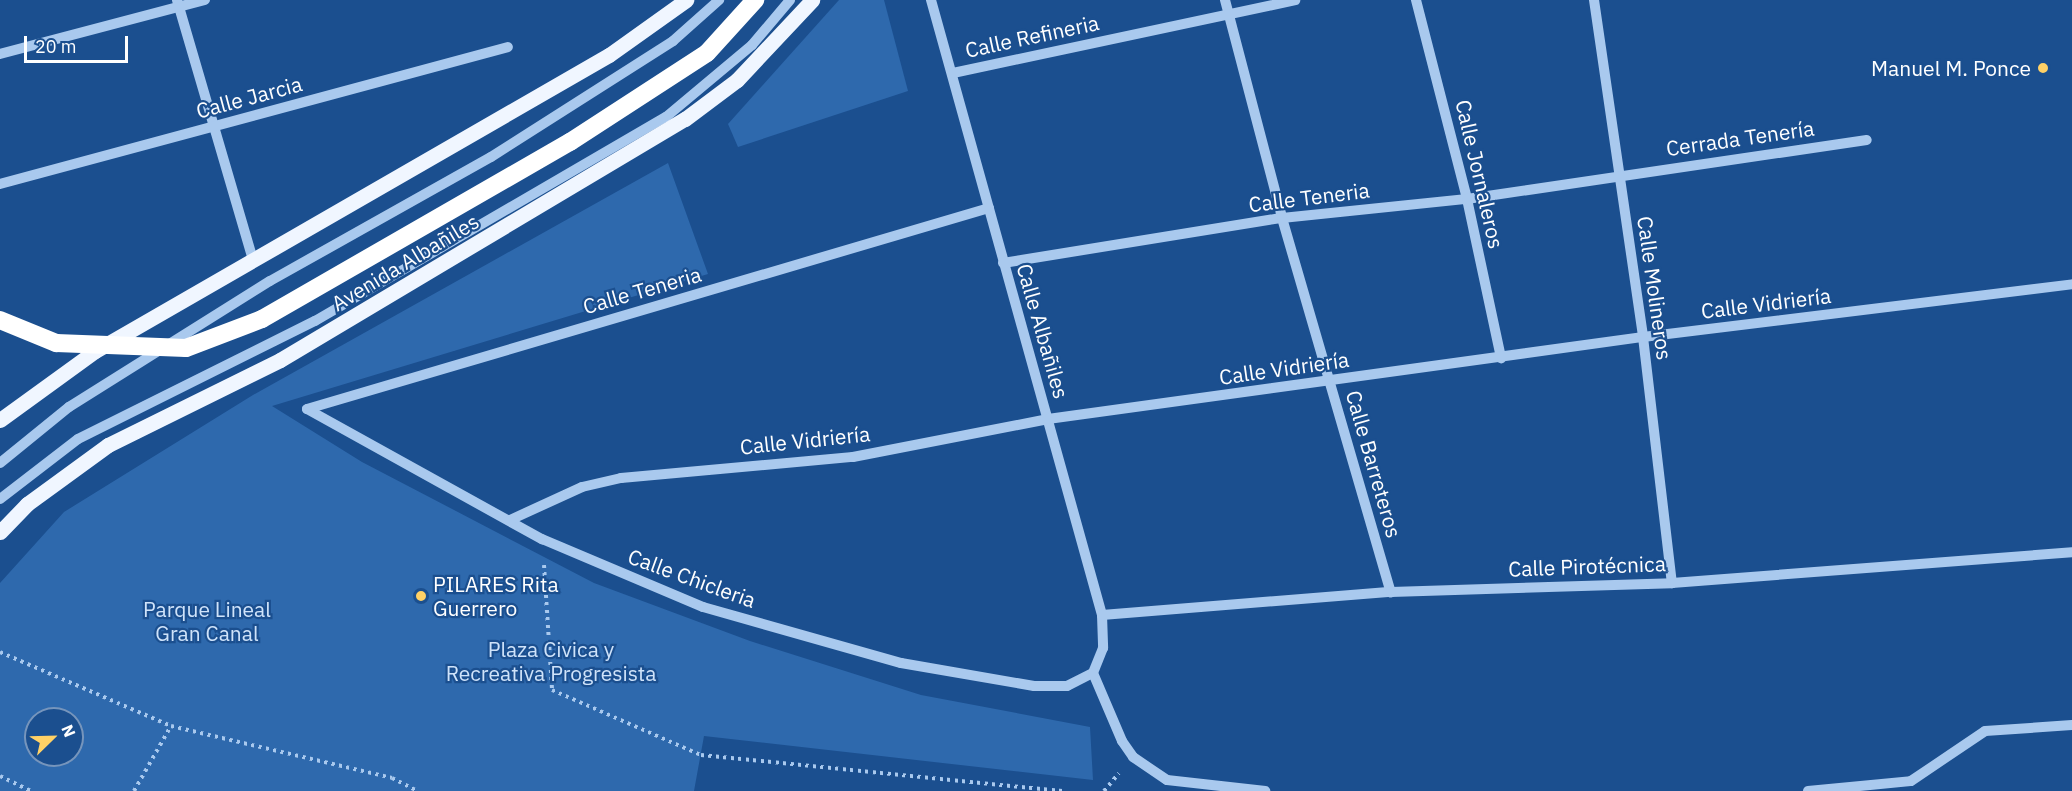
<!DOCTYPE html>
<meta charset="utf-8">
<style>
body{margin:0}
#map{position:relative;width:2072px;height:791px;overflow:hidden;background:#1b4f8f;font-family:"IBM Plex Sans",sans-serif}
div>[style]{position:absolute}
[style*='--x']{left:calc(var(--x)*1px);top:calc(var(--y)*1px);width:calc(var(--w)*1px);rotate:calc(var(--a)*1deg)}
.green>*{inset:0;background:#2e69ad}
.path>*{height:4px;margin-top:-2px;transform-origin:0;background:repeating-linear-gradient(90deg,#a9c9ee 0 3px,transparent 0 7.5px)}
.minor>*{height:10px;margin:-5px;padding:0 5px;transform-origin:5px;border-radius:5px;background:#a9c9ee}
.major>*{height:15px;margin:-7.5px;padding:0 7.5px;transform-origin:7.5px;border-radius:7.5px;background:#f0f6ff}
.highway>*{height:18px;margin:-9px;padding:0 9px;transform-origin:9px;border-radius:9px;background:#fff}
.highway-bridge>*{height:18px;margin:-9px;padding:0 9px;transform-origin:9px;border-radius:9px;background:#fff}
.dots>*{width:16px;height:16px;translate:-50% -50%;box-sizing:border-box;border:3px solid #1b4f8f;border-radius:50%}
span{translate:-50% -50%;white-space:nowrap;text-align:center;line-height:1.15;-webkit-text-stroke:4.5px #1b4f8f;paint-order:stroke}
.street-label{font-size:21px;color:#fff}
.poi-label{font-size:21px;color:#fff}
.right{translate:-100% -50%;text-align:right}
.left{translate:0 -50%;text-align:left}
.park-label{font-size:21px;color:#cfe3fa}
.north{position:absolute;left:24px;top:707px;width:60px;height:60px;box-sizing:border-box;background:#1b4f8f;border:2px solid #7695bc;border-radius:50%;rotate:67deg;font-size:16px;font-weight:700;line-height:24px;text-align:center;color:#fff}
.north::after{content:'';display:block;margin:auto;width:21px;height:27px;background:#ffd166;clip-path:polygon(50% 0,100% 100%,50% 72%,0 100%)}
.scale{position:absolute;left:24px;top:36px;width:104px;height:27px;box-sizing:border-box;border:3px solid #fff;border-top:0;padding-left:8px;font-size:18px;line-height:21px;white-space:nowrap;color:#fff;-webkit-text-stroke:4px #1b4f8f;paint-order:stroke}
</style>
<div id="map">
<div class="green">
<div style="clip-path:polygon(839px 0,884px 0,908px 91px,738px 147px,728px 124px)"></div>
<div style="clip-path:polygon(evenodd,668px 163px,708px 274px,272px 406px,362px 462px,594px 583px,750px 641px,921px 695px,1090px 727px,1093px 780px,704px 736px,694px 791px,0 791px,0 583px,64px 512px,253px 395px,668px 163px,36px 719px,72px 719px,72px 755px,36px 755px,36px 719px)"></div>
</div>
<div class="path">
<div style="--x:544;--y:565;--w:125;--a:86.3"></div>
<div style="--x:552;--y:690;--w:163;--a:23.6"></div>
<div style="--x:701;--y:755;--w:363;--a:5.7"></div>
<div style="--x:0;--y:652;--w:186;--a:23.4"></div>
<div style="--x:171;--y:726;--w:227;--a:13.2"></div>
<div style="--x:392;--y:778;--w:28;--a:27"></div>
<div style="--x:0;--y:776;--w:34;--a:26"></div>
<div style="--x:134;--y:791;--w:75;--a:-60.4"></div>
<div style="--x:1104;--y:791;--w:23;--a:-50"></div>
</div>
<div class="minor">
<div style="--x:177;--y:0;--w:271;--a:73.7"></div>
<div style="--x:931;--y:0;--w:638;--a:74.46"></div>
<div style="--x:1102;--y:615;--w:33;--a:88"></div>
<div style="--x:1103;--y:648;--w:27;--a:112"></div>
<div style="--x:1225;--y:0;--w:225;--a:75.3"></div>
<div style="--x:1282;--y:218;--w:390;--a:73.8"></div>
<div style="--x:1416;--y:0;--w:205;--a:75.6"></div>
<div style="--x:1467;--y:199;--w:163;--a:77.9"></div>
<div style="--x:1594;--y:0;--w:341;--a:81.7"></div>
<div style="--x:1643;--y:337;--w:248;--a:83.3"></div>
<div style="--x:0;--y:54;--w:212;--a:-14.8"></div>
<div style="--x:953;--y:73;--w:350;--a:-12"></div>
<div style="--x:0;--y:184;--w:526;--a:-15.09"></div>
<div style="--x:1003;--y:263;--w:283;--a:-9.2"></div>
<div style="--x:1282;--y:218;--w:186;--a:-5.9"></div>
<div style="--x:1467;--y:199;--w:404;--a:-8.4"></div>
<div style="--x:307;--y:409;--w:269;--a:29"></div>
<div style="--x:542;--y:539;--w:175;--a:22.9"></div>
<div style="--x:703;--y:607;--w:206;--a:15.8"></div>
<div style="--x:901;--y:663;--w:135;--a:9.8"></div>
<div style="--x:1034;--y:686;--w:33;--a:0"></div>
<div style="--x:1067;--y:686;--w:29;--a:-27"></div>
<div style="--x:307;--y:409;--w:711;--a:-16.42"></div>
<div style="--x:0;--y:463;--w:89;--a:-39.1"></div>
<div style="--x:69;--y:407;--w:237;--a:-32.1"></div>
<div style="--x:270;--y:281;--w:253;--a:-29.3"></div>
<div style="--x:491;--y:157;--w:216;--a:-32.5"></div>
<div style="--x:673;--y:41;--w:62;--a:-41.7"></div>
<div style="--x:0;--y:499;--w:98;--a:-37.6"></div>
<div style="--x:78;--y:439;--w:265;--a:-26.5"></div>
<div style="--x:315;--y:321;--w:406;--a:-30.2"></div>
<div style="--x:666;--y:117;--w:112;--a:-39.9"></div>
<div style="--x:752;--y:45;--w:59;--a:-49.8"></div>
<div style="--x:510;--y:520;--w:79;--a:-24.6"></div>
<div style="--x:582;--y:487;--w:40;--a:-13"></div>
<div style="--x:621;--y:478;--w:233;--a:-5.2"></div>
<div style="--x:853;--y:457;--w:199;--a:-11"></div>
<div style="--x:1048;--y:419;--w:601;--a:-7.85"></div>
<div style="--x:1643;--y:337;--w:432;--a:-7"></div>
<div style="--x:1102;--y:615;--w:290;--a:-4.6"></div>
<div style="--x:1391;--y:592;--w:281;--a:-1.8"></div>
<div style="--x:1672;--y:583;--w:401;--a:-4.4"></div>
<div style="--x:1093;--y:673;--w:74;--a:66.9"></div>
<div style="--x:1122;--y:741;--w:19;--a:55"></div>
<div style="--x:1133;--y:757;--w:41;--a:34.1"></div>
<div style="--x:1167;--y:780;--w:99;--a:6.4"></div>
<div style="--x:1808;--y:791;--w:103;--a:-5.5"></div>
<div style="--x:1911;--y:781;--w:89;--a:-34"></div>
<div style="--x:1985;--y:731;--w:87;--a:-3.9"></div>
</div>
<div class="major">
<div style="--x:0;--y:420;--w:117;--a:-36"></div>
<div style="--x:95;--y:351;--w:593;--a:-29.94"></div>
<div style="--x:609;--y:55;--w:95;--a:-35.5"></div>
<div style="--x:0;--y:532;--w:39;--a:-46"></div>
<div style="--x:27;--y:504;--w:100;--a:-36.1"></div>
<div style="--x:108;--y:445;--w:192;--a:-26.3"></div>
<div style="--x:280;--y:360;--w:471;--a:-30.8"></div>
<div style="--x:685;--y:119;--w:65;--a:-36.9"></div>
<div style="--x:737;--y:80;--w:110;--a:-46.8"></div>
</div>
<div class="highway">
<div style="--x:570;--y:142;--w:163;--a:-33"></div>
<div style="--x:707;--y:53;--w:72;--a:-47.8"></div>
</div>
<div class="highway-bridge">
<div style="--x:0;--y:320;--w:61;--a:22.3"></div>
<div style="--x:56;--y:343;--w:130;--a:2.2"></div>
<div style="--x:186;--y:348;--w:81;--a:-20.9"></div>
<div style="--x:262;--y:319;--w:355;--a:-29.9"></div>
</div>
<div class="dots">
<div style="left:2043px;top:68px;background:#ffd166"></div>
<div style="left:421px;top:596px;background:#ffd166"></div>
</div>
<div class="street-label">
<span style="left:1032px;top:36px;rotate:-12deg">Calle Refineria</span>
<span style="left:249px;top:97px;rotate:-15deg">Calle Jarcia</span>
<span style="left:1740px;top:138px;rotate:-8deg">Cerrada Tenería</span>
<span style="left:1480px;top:174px;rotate:77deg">Calle Jornaleros</span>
<span style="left:1309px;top:197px;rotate:-7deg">Calle Teneria</span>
<span style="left:405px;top:262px;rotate:-31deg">Avenida Albañiles</span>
<span style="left:1655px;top:288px;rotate:82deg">Calle Molineros</span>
<span style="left:642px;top:290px;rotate:-16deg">Calle Teneria</span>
<span style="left:1766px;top:303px;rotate:-7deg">Calle Vidriería</span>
<span style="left:1043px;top:331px;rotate:74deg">Calle Albañiles</span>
<span style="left:1284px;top:368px;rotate:-8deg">Calle Vidriería</span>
<span style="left:805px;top:440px;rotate:-6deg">Calle Vidriería</span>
<span style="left:1374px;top:464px;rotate:74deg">Calle Barreteros</span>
<span style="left:1587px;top:566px;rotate:-2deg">Calle Pirotécnica</span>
<span style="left:692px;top:578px;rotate:20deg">Calle Chicleria</span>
</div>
<div class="poi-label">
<span class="right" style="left:2031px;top:68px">Manuel M. Ponce</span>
<span class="left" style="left:433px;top:596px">PILARES Rita<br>Guerrero</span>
</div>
<div class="park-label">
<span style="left:207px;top:621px">Parque Lineal<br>Gran Canal</span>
<span style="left:551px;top:661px">Plaza Civica y<br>Recreativa Progresista</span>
</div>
<div class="north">N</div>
<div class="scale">20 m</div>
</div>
